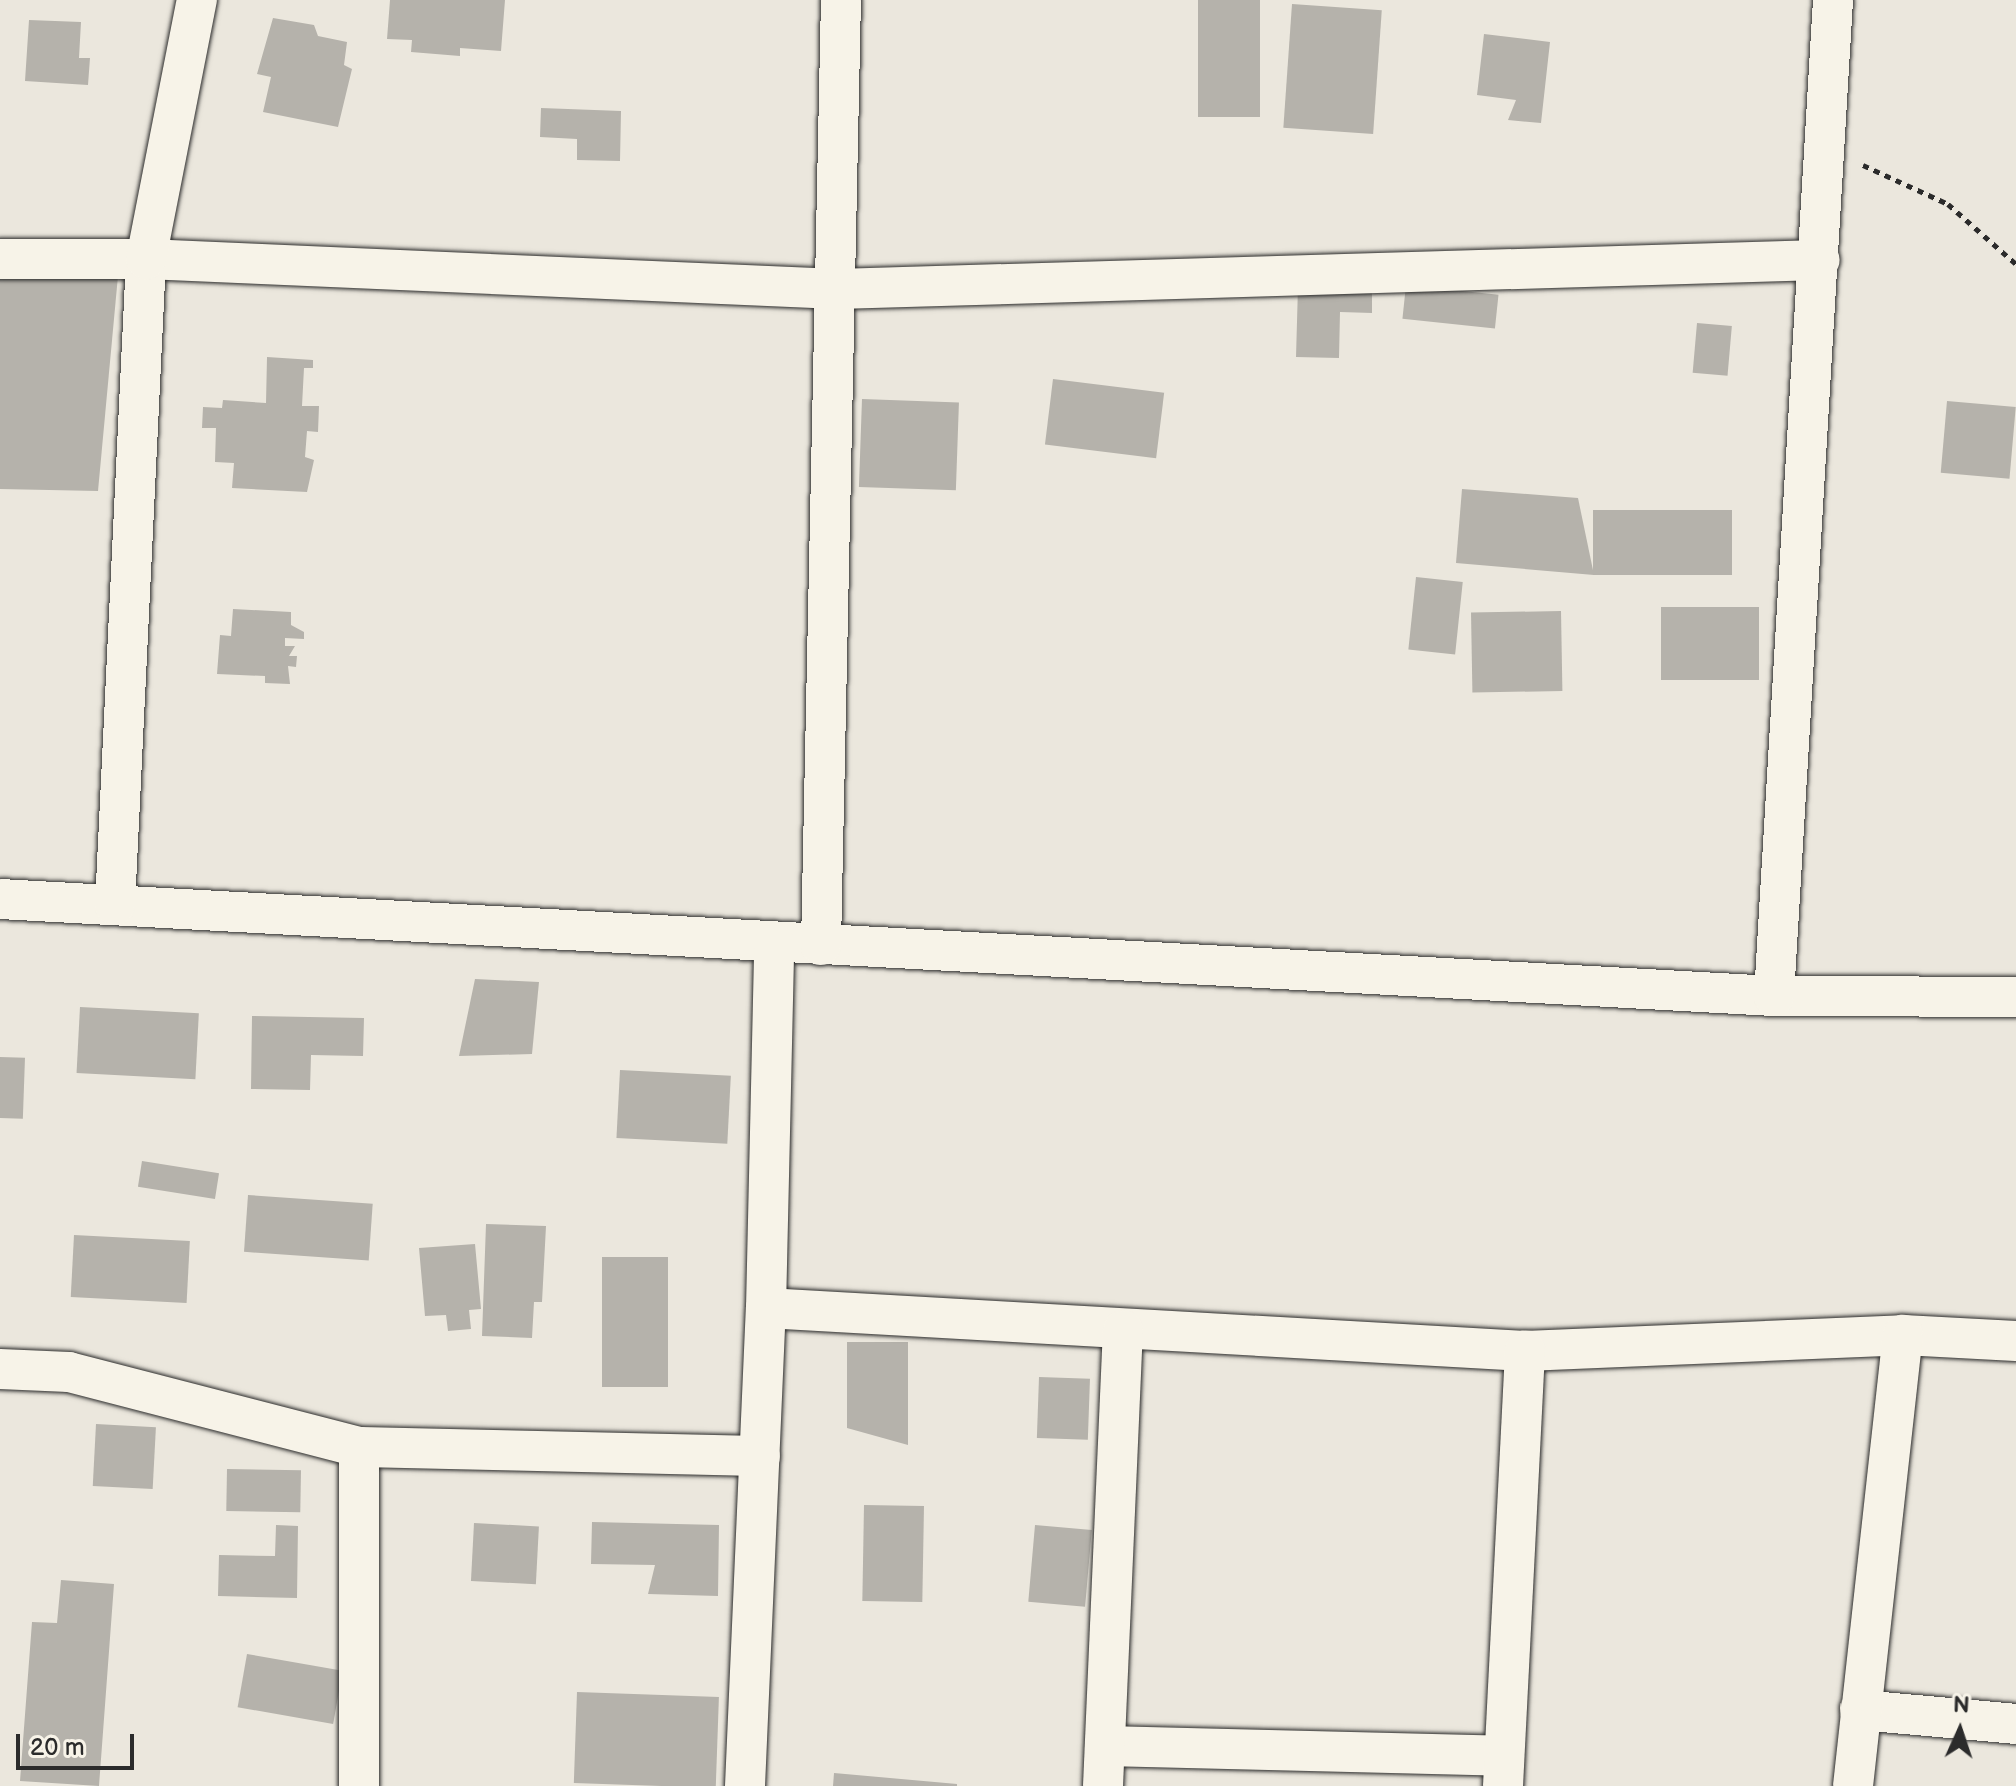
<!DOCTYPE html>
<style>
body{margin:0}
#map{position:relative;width:2016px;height:1786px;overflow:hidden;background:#ebe7dd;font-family:"Balsamiq Sans",sans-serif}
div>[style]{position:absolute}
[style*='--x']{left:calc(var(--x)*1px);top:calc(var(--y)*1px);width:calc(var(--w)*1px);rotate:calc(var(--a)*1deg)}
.building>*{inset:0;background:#b5b2ab;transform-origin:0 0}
.path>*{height:5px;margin-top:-2.5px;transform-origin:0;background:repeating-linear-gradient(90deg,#2b2b2b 0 6px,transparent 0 12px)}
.roads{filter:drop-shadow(0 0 2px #2b2b2b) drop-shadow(0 0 2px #2b2b2b)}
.minor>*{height:40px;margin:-20px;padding:0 20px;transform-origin:20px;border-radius:20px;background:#f7f3e8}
span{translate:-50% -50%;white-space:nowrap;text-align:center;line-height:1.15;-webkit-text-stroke:6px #f7f3e8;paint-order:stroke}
.north{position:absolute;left:1920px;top:1690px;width:80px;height:80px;-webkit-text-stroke:6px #f7f3e8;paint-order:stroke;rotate:3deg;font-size:22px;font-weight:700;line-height:32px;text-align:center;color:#2b2b2b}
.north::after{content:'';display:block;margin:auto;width:28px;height:36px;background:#2b2b2b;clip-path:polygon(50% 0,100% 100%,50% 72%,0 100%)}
.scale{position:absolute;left:16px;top:1734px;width:118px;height:36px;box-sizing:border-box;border:4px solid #2b2b2b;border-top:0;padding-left:10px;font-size:24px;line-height:28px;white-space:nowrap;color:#2b2b2b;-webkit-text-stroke:6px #f7f3e8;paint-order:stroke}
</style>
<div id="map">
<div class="building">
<div style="clip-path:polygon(390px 0,505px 0,501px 51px,460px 48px,460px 56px,411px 52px,412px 40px,387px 39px)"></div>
<div style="left:1198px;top:0;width:62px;height:117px"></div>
<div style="left:1292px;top:4px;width:90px;height:124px;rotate:4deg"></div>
<div style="clip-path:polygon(273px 18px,314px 25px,318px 36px,347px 42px,344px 65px,352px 69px,338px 127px,263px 112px,271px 77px,257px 74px)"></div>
<div style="clip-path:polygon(29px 20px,81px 22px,79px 58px,90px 58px,88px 85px,25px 81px)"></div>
<div style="clip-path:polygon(1484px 34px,1550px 42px,1541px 123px,1508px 120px,1516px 100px,1477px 95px)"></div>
<div style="clip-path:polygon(541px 108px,621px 111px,620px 161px,577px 160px,577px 139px,540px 137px)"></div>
<div style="clip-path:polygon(0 264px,119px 265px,98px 491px,0 489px)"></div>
<div style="left:1406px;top:285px;width:93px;height:34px;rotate:6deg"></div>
<div style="clip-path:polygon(1298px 286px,1372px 288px,1372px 313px,1340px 312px,1339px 358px,1296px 357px)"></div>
<div style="left:1697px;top:323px;width:35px;height:50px;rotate:5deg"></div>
<div style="clip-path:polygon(267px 357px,313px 360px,313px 368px,304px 368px,302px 406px,319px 406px,318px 432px,307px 431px,305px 457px,314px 460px,307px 492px,232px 488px,234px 463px,215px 462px,216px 428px,202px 428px,203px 407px,222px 408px,223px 400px,266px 403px)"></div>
<div style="left:1053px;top:379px;width:112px;height:66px;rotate:7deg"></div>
<div style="left:862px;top:399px;width:97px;height:88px;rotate:2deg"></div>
<div style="left:1947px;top:401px;width:69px;height:72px;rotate:5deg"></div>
<div style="clip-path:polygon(1462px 489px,1578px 498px,1594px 575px,1456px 563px)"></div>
<div style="left:1593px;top:510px;width:139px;height:65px"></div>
<div style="left:1416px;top:577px;width:47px;height:73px;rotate:6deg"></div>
<div style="left:1661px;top:607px;width:98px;height:73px"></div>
<div style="clip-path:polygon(233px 609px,291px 612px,291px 625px,304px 632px,304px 639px,285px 638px,285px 646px,295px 646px,289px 656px,297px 656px,296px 667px,288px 666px,290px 684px,265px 683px,265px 676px,217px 674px,220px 635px,231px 636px)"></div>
<div style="left:1561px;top:611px;width:80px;height:90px;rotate:89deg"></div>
<div style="clip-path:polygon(475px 979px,539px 982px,532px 1054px,459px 1056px)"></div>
<div style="left:80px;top:1007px;width:119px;height:66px;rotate:3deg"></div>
<div style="clip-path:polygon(252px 1016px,364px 1018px,363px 1056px,311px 1055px,310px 1090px,251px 1089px)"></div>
<div style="left:0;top:1057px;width:25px;height:61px;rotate:2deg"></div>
<div style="left:620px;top:1070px;width:111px;height:68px;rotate:3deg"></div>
<div style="left:142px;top:1161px;width:78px;height:26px;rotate:9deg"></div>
<div style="left:248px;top:1195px;width:125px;height:57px;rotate:4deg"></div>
<div style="clip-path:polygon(486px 1224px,546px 1226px,542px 1302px,534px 1302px,532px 1338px,482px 1336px)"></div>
<div style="left:74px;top:1235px;width:116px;height:62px;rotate:3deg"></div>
<div style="clip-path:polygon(475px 1244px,481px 1309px,469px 1310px,471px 1329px,448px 1331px,446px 1315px,425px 1316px,419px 1248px)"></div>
<div style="left:602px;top:1257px;width:66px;height:130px"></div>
<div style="clip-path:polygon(847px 1342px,908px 1342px,908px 1445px,847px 1428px)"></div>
<div style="left:1039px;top:1377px;width:51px;height:61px;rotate:2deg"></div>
<div style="left:96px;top:1424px;width:60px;height:62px;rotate:3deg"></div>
<div style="left:227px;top:1469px;width:74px;height:42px;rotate:1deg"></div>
<div style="left:864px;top:1505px;width:60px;height:96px;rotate:1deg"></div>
<div style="clip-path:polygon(592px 1522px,719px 1525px,718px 1596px,648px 1594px,655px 1565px,591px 1564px)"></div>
<div style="left:474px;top:1523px;width:65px;height:58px;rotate:3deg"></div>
<div style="clip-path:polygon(276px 1525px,298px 1526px,297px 1598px,218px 1596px,219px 1555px,275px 1556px)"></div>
<div style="left:1035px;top:1525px;width:57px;height:77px;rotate:5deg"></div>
<div style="clip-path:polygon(61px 1580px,114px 1584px,99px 1786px,20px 1781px,32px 1622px,57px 1623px)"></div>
<div style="left:247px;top:1654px;width:97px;height:54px;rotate:10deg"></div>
<div style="left:577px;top:1692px;width:142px;height:91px;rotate:2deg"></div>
<div style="clip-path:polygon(834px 1773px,957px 1784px,957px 1786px,833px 1786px)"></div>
</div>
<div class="path">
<div style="--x:1863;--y:165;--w:94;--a:24.6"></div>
<div style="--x:1948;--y:204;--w:91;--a:41.4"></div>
</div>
<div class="roads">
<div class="minor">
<div style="--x:0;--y:259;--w:146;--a:0"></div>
<div style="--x:146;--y:259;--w:692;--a:2.49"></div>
<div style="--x:837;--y:289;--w:983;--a:-1.69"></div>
<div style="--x:0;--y:899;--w:1777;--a:3.13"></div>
<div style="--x:1774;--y:996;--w:242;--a:0.2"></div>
<div style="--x:115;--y:905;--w:647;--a:-87.25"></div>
<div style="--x:146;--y:259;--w:264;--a:-78.9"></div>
<div style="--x:821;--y:945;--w:945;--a:-88.79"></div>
<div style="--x:1774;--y:996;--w:998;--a:-86.61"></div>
<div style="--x:766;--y:1308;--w:760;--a:3.24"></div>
<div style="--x:1525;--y:1351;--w:378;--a:-2.4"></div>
<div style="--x:1903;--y:1335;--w:113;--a:3"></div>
<div style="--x:0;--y:1369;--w:69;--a:2.5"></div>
<div style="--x:69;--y:1372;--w:300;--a:14.5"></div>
<div style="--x:359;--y:1447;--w:401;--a:1.3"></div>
<div style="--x:1860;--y:1710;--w:157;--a:5.1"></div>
<div style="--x:1105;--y:1746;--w:399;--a:1.4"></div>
<div style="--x:359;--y:1786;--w:339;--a:-90"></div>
<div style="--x:745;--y:1786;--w:478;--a:-87.5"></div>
<div style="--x:766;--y:1308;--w:365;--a:-88.7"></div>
<div style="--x:1103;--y:1786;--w:456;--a:-87.5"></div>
<div style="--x:1503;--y:1786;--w:436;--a:-87.1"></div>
<div style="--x:1853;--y:1786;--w:454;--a:-83.7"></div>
</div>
</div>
<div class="north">N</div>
<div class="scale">20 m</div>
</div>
